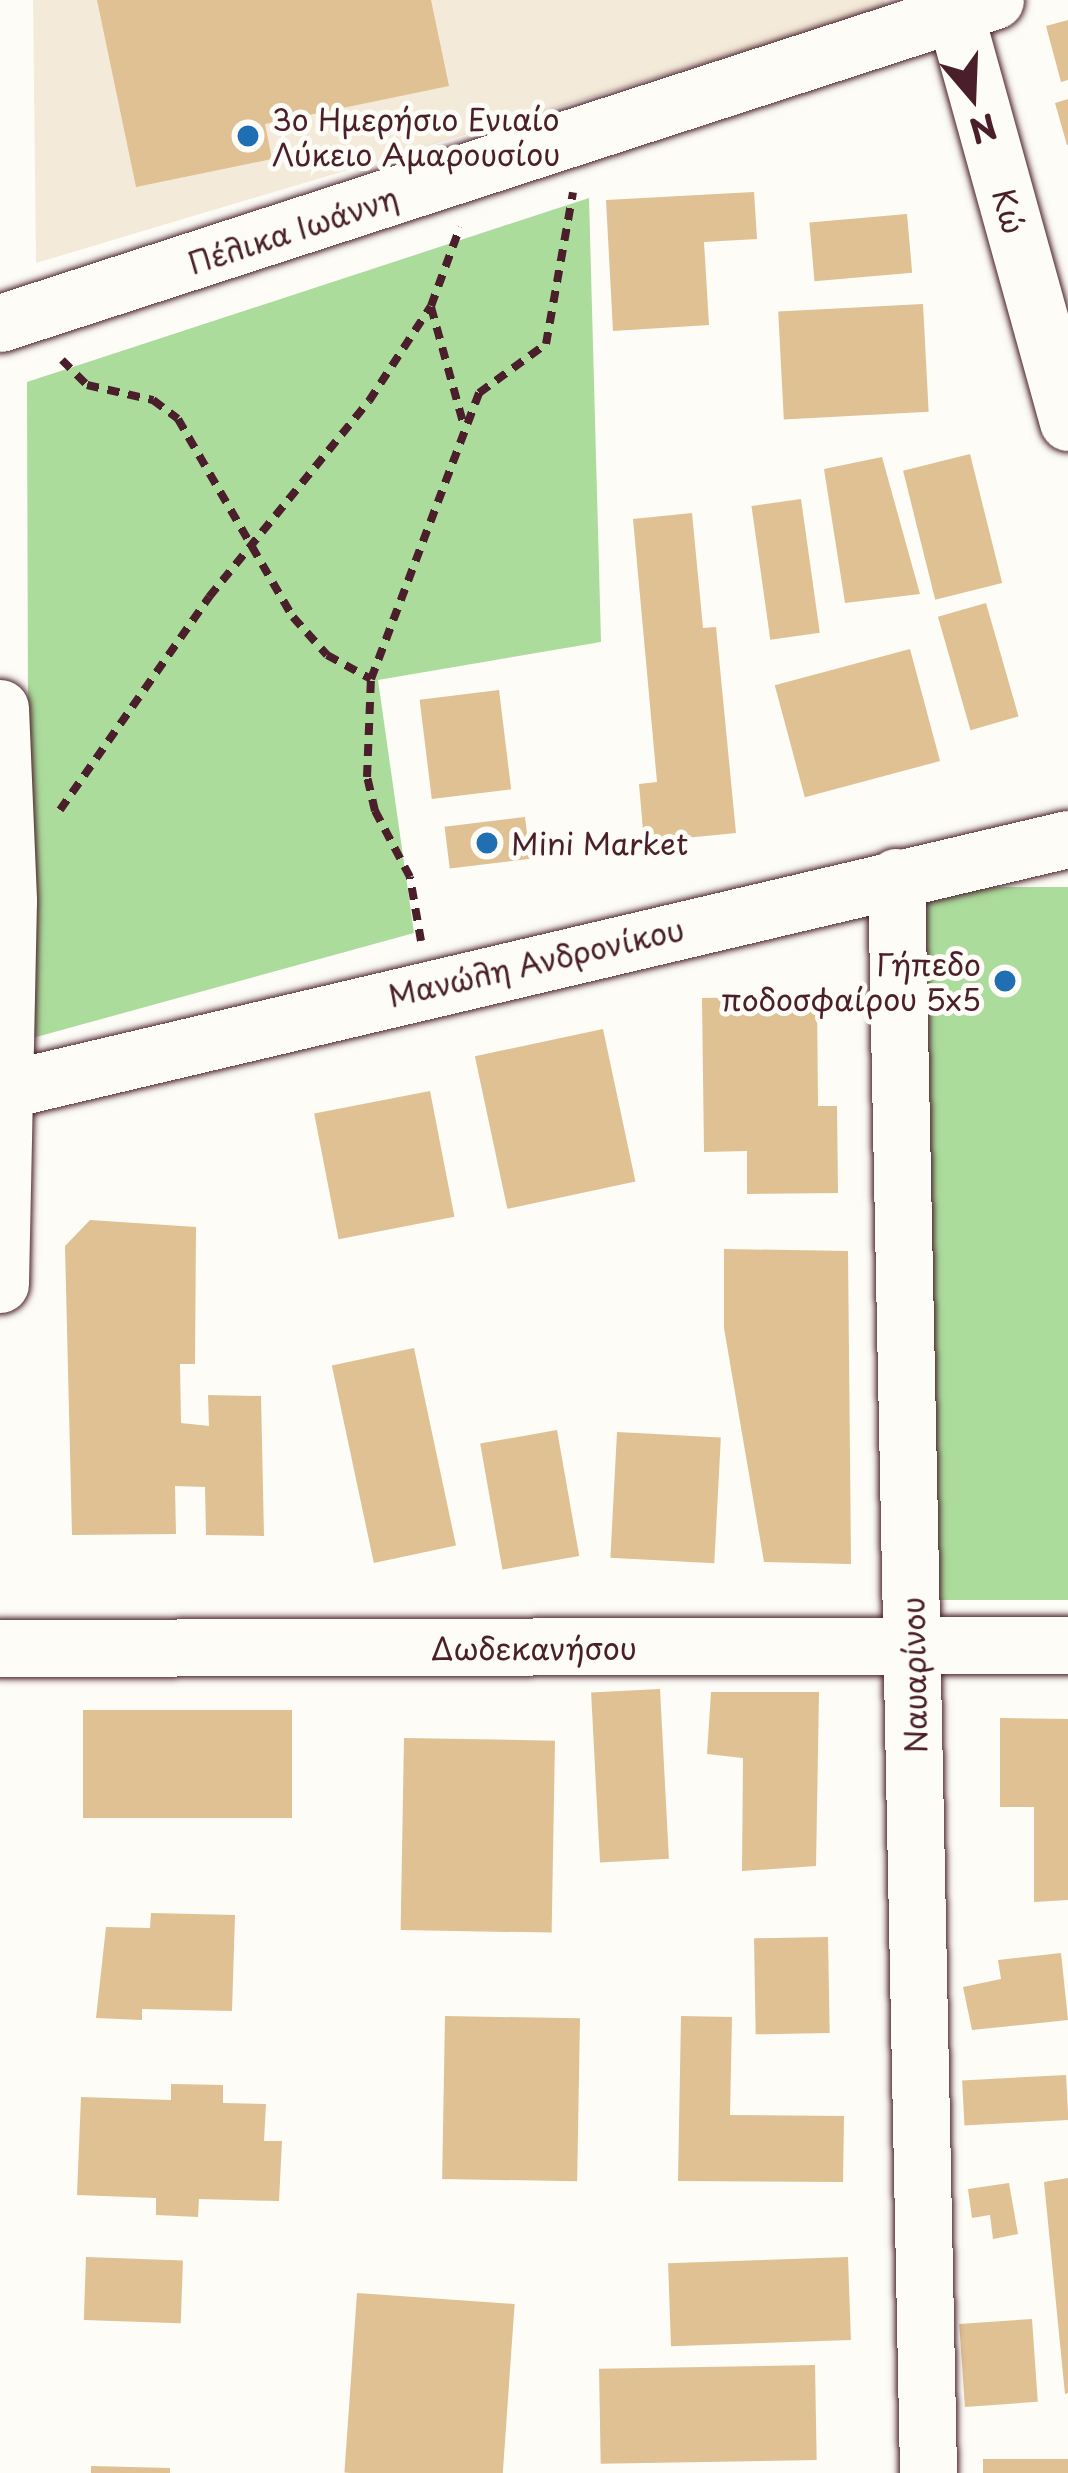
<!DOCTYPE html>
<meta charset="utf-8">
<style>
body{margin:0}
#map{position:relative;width:1068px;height:2473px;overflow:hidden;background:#fdfcf7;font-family:"Playpen Sans",sans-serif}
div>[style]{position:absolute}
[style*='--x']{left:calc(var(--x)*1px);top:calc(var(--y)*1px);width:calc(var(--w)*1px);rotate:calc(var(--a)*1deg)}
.built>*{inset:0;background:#f4ead9}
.green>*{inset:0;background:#abdc9c;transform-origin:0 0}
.building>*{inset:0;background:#dfc193;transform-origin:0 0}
.path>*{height:8px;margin-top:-4px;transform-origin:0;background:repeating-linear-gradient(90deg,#4a1f2b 0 12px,transparent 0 21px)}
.roads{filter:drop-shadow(0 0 3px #4a1f2b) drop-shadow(0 0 3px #4a1f2b)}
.minor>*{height:57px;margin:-28.5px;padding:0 28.5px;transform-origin:28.5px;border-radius:28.5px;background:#fdfcf7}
.dots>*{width:33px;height:33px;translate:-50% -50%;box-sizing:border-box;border:6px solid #fdfcf7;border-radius:50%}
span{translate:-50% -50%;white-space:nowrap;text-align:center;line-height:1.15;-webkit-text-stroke:10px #fdfcf7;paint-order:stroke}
.poi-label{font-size:30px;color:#4a1f2b}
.left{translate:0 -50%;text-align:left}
.right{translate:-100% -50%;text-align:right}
.street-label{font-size:30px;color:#4a1f2b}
.north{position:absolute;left:912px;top:36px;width:120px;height:120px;-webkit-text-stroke:9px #fdfcf7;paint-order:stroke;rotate:161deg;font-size:33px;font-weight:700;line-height:48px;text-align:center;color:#4a1f2b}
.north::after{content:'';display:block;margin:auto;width:42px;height:54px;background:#4a1f2b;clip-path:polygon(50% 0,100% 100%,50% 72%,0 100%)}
</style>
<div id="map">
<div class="built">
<div style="clip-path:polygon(33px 0,884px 0,887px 9px,36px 263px)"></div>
</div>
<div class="green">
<div style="clip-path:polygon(589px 198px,601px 642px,378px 680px,414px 933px,29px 1039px,27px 382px)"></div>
<div style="left:1068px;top:887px;width:713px;height:145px;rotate:90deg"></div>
</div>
<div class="building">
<div style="clip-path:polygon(97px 0,431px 0,449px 86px,265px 124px,272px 159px,136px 187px)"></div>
<div style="clip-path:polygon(1068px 20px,1068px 80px,1061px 82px,1046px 26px)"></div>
<div style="clip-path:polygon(1068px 99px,1068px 145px,1067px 145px,1055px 103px)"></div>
<div style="clip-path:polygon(754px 192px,757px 239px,704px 242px,709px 325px,613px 331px,606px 200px)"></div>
<div style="left:907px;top:214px;width:59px;height:98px;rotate:85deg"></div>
<div style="left:923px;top:304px;width:108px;height:145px;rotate:87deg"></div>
<div style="left:970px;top:454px;width:133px;height:69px;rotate:76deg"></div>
<div style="clip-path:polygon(882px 457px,920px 594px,845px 603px,824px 469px)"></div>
<div style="left:801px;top:499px;width:135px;height:50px;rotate:82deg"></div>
<div style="clip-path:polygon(692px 513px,703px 628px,716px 627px,736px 833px,644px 842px,639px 784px,657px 782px,633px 519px)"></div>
<div style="left:986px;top:603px;width:118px;height:50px;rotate:74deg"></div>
<div style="left:910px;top:649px;width:116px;height:140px;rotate:75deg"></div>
<div style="left:499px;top:690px;width:100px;height:80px;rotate:83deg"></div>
<div style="left:525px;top:817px;width:42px;height:81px;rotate:83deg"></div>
<div style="clip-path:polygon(817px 996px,818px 1106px,837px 1106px,838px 1193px,747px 1194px,747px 1151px,704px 1152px,702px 998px)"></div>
<div style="left:603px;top:1029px;width:156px;height:131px;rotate:78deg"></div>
<div style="left:430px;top:1091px;width:128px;height:118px;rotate:79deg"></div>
<div style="clip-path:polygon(90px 1220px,196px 1227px,195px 1364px,180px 1364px,181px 1423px,209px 1426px,208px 1395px,261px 1396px,264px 1536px,206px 1535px,205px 1487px,175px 1486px,176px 1534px,72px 1535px,65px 1246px)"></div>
<div style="clip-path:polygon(724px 1249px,848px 1251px,851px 1564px,764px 1562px,724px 1328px)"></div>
<div style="left:414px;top:1348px;width:202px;height:84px;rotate:78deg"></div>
<div style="left:557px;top:1430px;width:128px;height:78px;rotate:80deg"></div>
<div style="left:617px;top:1432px;width:104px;height:126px;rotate:3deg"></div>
<div style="left:660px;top:1689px;width:170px;height:69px;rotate:87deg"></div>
<div style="clip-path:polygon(711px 1692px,819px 1692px,816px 1866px,742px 1871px,743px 1758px,707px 1754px)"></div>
<div style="left:83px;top:1710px;width:209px;height:108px"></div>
<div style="clip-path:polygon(1000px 1718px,1068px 1719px,1068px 1900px,1034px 1902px,1034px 1807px,1000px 1807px)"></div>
<div style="left:404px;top:1738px;width:151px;height:192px;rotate:1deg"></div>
<div style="clip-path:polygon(151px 1913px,235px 1915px,232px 2011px,142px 2009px,142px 2020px,96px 2018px,106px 1927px,150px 1928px)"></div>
<div style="left:828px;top:1937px;width:96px;height:74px;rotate:89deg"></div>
<div style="clip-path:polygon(1061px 1953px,1068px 2020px,972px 2030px,963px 1987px,1001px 1979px,998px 1960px)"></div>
<div style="left:445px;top:2016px;width:135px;height:163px;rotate:1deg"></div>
<div style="clip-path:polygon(681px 2016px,732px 2017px,730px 2115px,844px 2116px,843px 2182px,678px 2181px)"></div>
<div style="left:1066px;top:2075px;width:45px;height:104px;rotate:87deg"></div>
<div style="clip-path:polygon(171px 2084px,223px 2085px,223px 2103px,266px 2104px,264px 2141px,282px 2141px,279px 2201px,199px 2199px,198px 2217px,156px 2215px,156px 2198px,77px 2195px,81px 2097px,171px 2100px)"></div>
<div style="clip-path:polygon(1068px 2178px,1068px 2393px,1065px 2394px,1044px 2182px)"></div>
<div style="clip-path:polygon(1009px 2183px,1018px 2234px,993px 2239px,990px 2215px,972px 2218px,968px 2189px)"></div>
<div style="left:86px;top:2257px;width:97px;height:63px;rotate:2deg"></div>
<div style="left:848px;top:2257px;width:83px;height:180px;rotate:88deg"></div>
<div style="left:357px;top:2293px;width:158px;height:180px;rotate:4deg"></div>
<div style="left:1032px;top:2319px;width:83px;height:73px;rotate:86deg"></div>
<div style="left:815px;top:2365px;width:95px;height:216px;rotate:89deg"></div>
<div style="left:1068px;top:2459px;width:14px;height:85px;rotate:90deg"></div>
<div style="clip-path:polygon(91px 2466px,170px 2468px,170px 2473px,91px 2473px)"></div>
</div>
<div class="path">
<div style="--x:431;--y:307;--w:123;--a:74.5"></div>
<div style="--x:62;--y:360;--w:35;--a:45"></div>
<div style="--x:87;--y:385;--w:68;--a:12.8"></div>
<div style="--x:153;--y:400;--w:31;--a:37"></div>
<div style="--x:178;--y:419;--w:229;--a:59.9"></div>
<div style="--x:293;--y:617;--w:51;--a:48.2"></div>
<div style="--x:327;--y:655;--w:50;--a:28.6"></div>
<div style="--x:60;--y:810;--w:260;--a:-55"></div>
<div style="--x:209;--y:597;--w:253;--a:-50.8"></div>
<div style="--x:369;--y:401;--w:113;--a:-56.9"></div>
<div style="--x:431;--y:306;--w:84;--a:-69.8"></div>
<div style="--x:421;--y:941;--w:65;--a:-99.8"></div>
<div style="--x:410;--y:877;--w:75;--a:-117.9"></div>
<div style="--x:375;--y:811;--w:35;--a:-103"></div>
<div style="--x:367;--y:777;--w:98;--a:-87.7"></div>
<div style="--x:371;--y:679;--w:306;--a:-69.3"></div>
<div style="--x:479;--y:393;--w:83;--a:-36.2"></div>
<div style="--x:546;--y:344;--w:154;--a:-79.9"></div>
</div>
<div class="roads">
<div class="minor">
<div style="--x:951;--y:0;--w:438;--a:74.5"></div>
<div style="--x:0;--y:323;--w:1046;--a:-17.98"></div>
<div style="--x:0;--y:708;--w:193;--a:87.6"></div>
<div style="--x:8;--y:901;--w:383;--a:91.2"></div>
<div style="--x:896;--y:877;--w:1596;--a:88.85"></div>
<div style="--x:0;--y:1091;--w:1097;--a:-13.28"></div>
<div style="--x:0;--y:1648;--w:1068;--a:-0.16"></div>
</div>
</div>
<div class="dots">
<div style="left:248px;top:136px;background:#1f6fb2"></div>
<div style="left:487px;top:843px;background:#1f6fb2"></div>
<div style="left:1005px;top:981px;background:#1f6fb2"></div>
</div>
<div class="poi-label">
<span class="left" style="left:272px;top:136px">3ο Ημερήσιο Ενιαίο<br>Λύκειο Αμαρουσίου</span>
<span class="left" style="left:511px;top:843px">Mini Market</span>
<span class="right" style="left:981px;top:981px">Γήπεδο<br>ποδοσφαίρου 5x5</span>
</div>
<div class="street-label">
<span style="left:1009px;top:211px;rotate:74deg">Κώ</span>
<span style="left:293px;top:230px;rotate:-18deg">Πέλικα Ιωάννη</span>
<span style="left:536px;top:962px;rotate:-13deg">Μανώλη Ανδρονίκου</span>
<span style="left:534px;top:1648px">Δωδεκανήσου</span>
<span style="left:914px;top:1675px;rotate:-91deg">Ναυαρίνου</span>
</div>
<div class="north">N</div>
</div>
